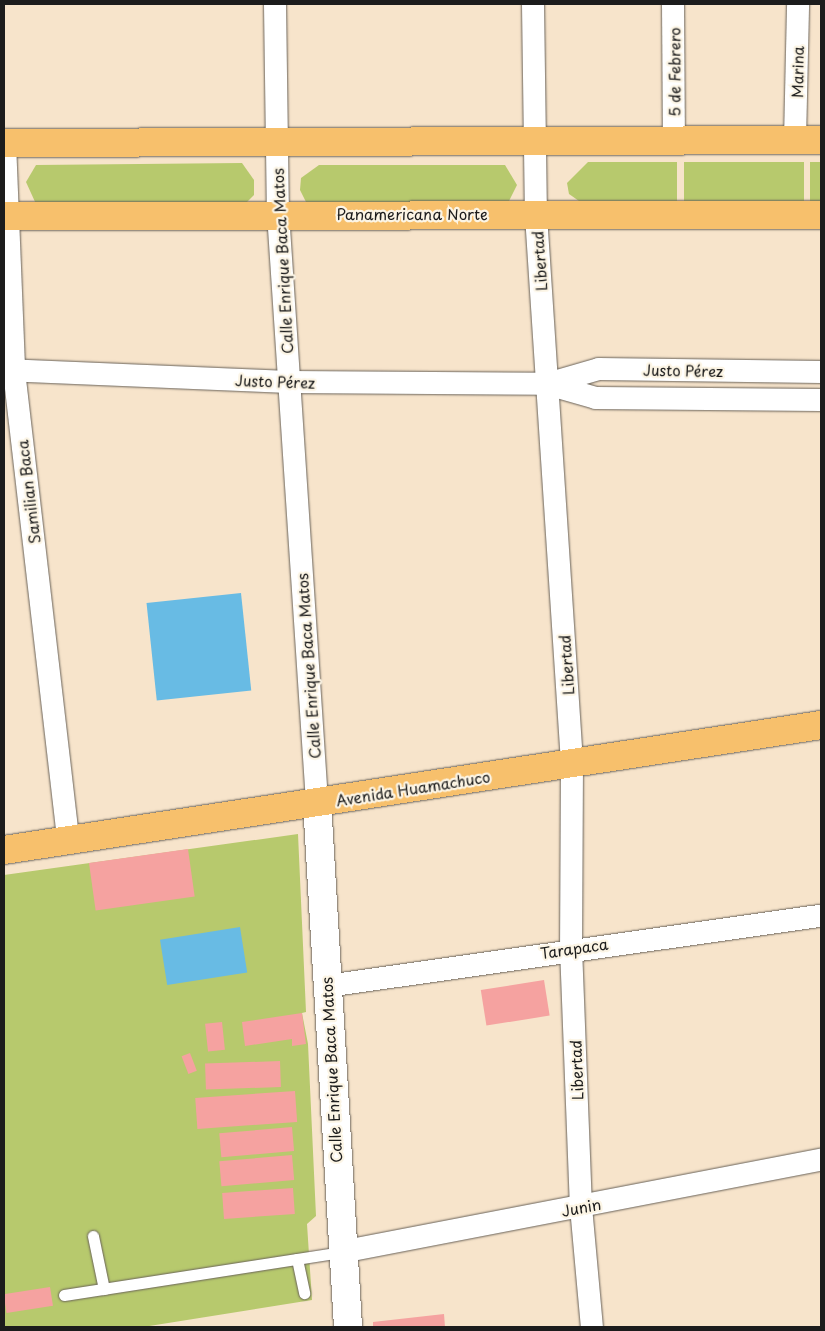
<!DOCTYPE html>
<meta charset="utf-8">
<style>
body{margin:0}
#map{position:relative;width:825px;height:1331px;overflow:hidden;background:#f7e4cb;font-family:"Playpen Sans",sans-serif}
div>[style]{position:absolute}
[style*='--x']{left:calc(var(--x)*1px);top:calc(var(--y)*1px);width:calc(var(--w)*1px);rotate:calc(var(--a)*1deg)}
.green>*{inset:0;background:#b7c96d;transform-origin:0 0}
.water>*{inset:0;background:#68bbe4;transform-origin:0 0}
.building>*{inset:0;background:#f5a2a0;transform-origin:0 0}
.roads{filter:drop-shadow(0 0 1px #696259) drop-shadow(0 0 1px #696259)}
.service>*{height:11px;margin:-5.5px;padding:0 5.5px;transform-origin:5.5px;border-radius:5.5px;background:#fff}
.minor>*{height:22px;margin:-11px;padding:0 11px;transform-origin:11px;border-radius:11px;background:#fff}
.tertiary>*{height:28px;margin:-14px;padding:0 14px;transform-origin:14px;border-radius:14px;background:#fff}
.primary>*{height:28px;margin:-14px;padding:0 14px;transform-origin:14px;border-radius:14px;background:#f7c06c}
.trunk>*{height:28px;margin:-14px;padding:0 14px;transform-origin:14px;border-radius:14px;background:#f7c06c}
span{translate:-50% -50%;white-space:nowrap;text-align:center;line-height:1.15;-webkit-text-stroke:4.5px #fcf5e5;paint-order:stroke}
.street-label{font-size:15px;color:#1c1c1c}
.frame{position:absolute;inset:0;border:5px solid #1c1c1c;pointer-events:none}
</style>
<div id="map">
<div class="green">
<div style="clip-path:polygon(588px 162px,677px 162px,677px 208px,589px 208px,569px 194px,567px 183px)"></div>
<div style="left:804px;top:162px;width:46px;height:120px;rotate:90deg"></div>
<div style="left:810px;top:162px;width:11px;height:46px"></div>
<div style="clip-path:polygon(242px 163px,254px 180px,254px 195px,243px 206px,36px 204px,26px 182px,36px 165px)"></div>
<div style="clip-path:polygon(319px 165px,505px 165px,517px 185px,507px 205px,306px 202px,300px 190px,301px 178px)"></div>
<div style="clip-path:polygon(298px 834px,306px 1012px,302px 1013px,308px 1044px,316px 1216px,307px 1224px,312px 1300px,143px 1327px,4px 1327px,4px 875px)"></div>
</div>
<div class="water">
<div style="left:241px;top:593px;width:98px;height:95px;rotate:84deg"></div>
<div style="left:240px;top:927px;width:46px;height:81px;rotate:81deg"></div>
</div>
<div class="building">
<div style="left:188px;top:849px;width:48px;height:100px;rotate:82deg"></div>
<div style="left:544px;top:980px;width:36px;height:64px;rotate:81deg"></div>
<div style="clip-path:polygon(302px 1013px,306px 1044px,292px 1046px,292px 1039px,245px 1046px,242px 1022px)"></div>
<div style="left:222px;top:1022px;width:28px;height:17px;rotate:84deg"></div>
<div style="left:190px;top:1053px;width:19px;height:9px;rotate:69deg"></div>
<div style="left:280px;top:1061px;width:26px;height:75px;rotate:88deg"></div>
<div style="left:295px;top:1091px;width:31px;height:100px;rotate:86deg"></div>
<div style="left:292px;top:1127px;width:24px;height:73px;rotate:85deg"></div>
<div style="left:292px;top:1155px;width:25px;height:73px;rotate:85deg"></div>
<div style="left:293px;top:1188px;width:26px;height:71px;rotate:86deg"></div>
<div style="left:50px;top:1287px;width:19px;height:47px;rotate:81deg"></div>
<div style="clip-path:polygon(444px 1314px,445px 1327px,373px 1327px,373px 1322px)"></div>
</div>
<div class="roads">
<div class="service">
<div style="--x:93;--y:1236;--w:54;--a:78.3"></div>
<div style="--x:297;--y:1259;--w:35;--a:78"></div>
<div style="--x:64;--y:1295;--w:280;--a:-8.8"></div>
</div>
<div class="minor">
<div style="--x:275;--y:4;--w:209;--a:89.2"></div>
<div style="--x:278;--y:213;--w:590;--a:86.21"></div>
<div style="--x:533;--y:4;--w:211;--a:89.2"></div>
<div style="--x:536;--y:215;--w:549;--a:86.24"></div>
<div style="--x:572;--y:763;--w:185;--a:90.3"></div>
<div style="--x:571;--y:948;--w:259;--a:87.8"></div>
<div style="--x:581;--y:1207;--w:121;--a:84.8"></div>
<div style="--x:673;--y:4;--w:137;--a:89.6"></div>
<div style="--x:795;--y:140;--w:136;--a:-88.7"></div>
<div style="--x:5;--y:143;--w:228;--a:87.7"></div>
<div style="--x:14;--y:371;--w:472;--a:83.4"></div>
<div style="--x:4;--y:370;--w:285;--a:2.4"></div>
<div style="--x:289;--y:382;--w:258;--a:0.4"></div>
<div style="--x:547;--y:384;--w:51;--a:15.9"></div>
<div style="--x:596;--y:398;--w:225;--a:0.5"></div>
<div style="--x:547;--y:384;--w:54;--a:-16.1"></div>
<div style="--x:599;--y:369;--w:222;--a:0.8"></div>
<div style="--x:327;--y:986;--w:499;--a:-8.1"></div>
<div style="--x:341;--y:1252;--w:489;--a:-10.9"></div>
</div>
<div class="tertiary">
<div style="--x:317;--y:802;--w:526;--a:86.62"></div>
</div>
<div class="primary">
<div style="--x:4;--y:850;--w:827;--a:-8.7"></div>
</div>
<div class="trunk">
<div style="--x:4;--y:143;--w:817;--a:-0.21"></div>
<div style="--x:4;--y:216;--w:817;--a:-0.07"></div>
</div>
</div>
<div class="street-label">
<span style="left:674px;top:72px;rotate:-90deg">5 de Febrero</span>
<span style="left:797px;top:72px;rotate:-89deg">Marina</span>
<span style="left:412px;top:214px">Panamericana Norte</span>
<span style="left:282px;top:261px;rotate:-93deg">Calle Enrique Baca Matos</span>
<span style="left:539px;top:261px;rotate:-94deg">Libertad</span>
<span style="left:683px;top:370px;rotate:1deg">Justo Pérez</span>
<span style="left:275px;top:381px;rotate:2deg">Justo Pérez</span>
<span style="left:28px;top:492px;rotate:-97deg">Samilian Baca</span>
<span style="left:566px;top:665px;rotate:-94deg">Libertad</span>
<span style="left:308px;top:666px;rotate:-94deg">Calle Enrique Baca Matos</span>
<span style="left:413px;top:788px;rotate:-9deg">Avenida Huamachuco</span>
<span style="left:574px;top:948px;rotate:-8deg">Tarapaca</span>
<span style="left:331px;top:1070px;rotate:-93deg">Calle Enrique Baca Matos</span>
<span style="left:576px;top:1070px;rotate:-92deg">Libertad</span>
<span style="left:581px;top:1207px;rotate:-11deg">Junin</span>
</div>
<div class="frame"></div>
</div>
